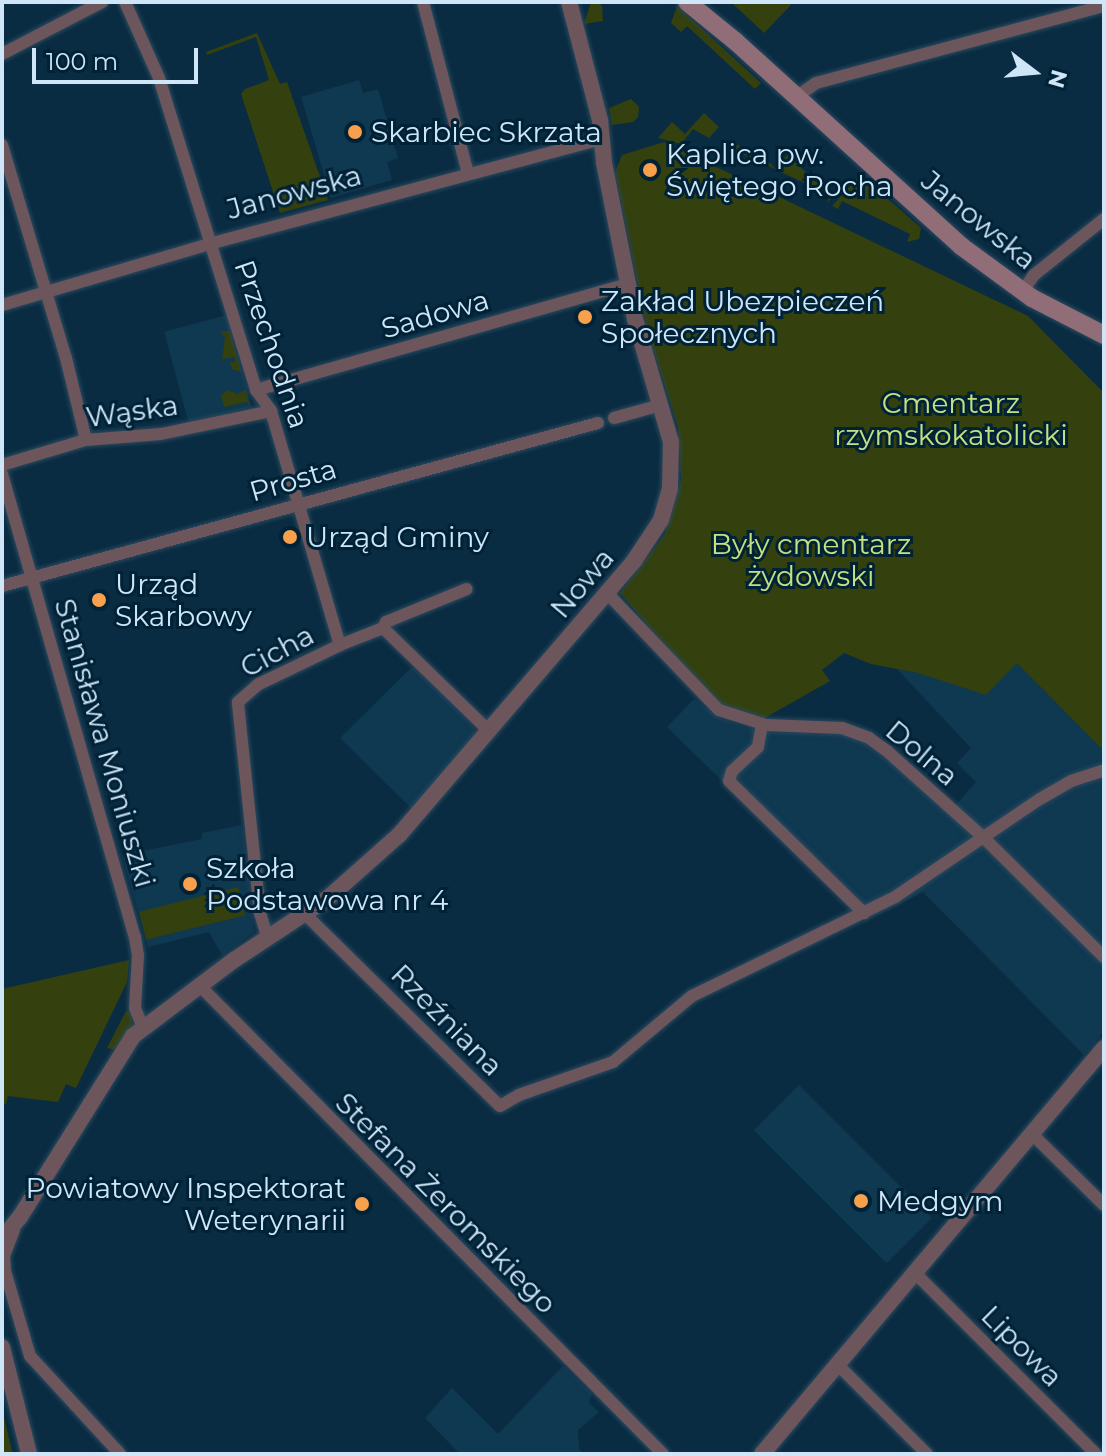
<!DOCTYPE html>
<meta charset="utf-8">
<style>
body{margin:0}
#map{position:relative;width:1106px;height:1456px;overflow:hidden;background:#0a2c42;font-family:Montserrat,sans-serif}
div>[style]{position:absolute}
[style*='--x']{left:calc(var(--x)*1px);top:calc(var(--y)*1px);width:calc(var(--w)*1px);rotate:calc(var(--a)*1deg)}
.built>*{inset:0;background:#0f3851;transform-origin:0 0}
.green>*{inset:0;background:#34400e;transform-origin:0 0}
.roads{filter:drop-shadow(0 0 2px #2a4a5f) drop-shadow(0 0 2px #2a4a5f)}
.minor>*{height:12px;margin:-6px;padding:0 6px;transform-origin:6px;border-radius:6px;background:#6c555b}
.tertiary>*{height:16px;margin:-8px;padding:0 8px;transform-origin:8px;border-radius:8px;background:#6c555b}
.secondary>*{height:18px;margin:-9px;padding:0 9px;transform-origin:9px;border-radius:9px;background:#916d77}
.dots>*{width:22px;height:22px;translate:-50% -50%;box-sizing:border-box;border:4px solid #002237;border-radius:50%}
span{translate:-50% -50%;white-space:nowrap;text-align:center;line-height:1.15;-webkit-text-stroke:6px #002237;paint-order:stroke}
.poi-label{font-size:28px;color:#cfe6f8}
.left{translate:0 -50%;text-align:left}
.right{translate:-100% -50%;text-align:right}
.street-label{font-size:28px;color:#cfe6f8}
.park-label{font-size:28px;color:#c5e080}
.frame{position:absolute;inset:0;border:4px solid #cfe6f8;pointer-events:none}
.north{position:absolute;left:994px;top:32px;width:80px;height:80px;-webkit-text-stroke:6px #002237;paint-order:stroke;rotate:106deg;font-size:22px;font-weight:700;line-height:32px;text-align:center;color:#cfe6f8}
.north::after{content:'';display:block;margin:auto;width:28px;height:36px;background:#cfe6f8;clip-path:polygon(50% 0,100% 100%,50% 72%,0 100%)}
.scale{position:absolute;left:32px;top:48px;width:166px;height:36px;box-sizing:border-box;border:4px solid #cfe6f8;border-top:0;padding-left:10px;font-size:24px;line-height:28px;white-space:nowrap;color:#cfe6f8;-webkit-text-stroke:6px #002237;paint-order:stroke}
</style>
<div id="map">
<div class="built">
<div style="clip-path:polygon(359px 80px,363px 93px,378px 89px,398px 158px,387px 162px,392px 180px,331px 198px,301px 97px)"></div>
<div style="left:227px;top:315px;width:95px;height:65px;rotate:75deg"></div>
<div style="clip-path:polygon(1017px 662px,1104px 751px,1104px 1031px,1084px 1055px,923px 892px,865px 921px,667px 727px,694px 699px,721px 719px,745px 728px,780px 733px,841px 732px,870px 744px,949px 813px,976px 782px,957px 763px,971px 748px,897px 669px,918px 673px)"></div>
<div style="clip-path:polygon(413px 666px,474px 727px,474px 735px,411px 808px,340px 738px)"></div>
<div style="clip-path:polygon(242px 825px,254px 932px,222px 955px,209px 932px,148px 947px,122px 855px,202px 839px,202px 833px)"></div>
<div style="left:799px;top:1085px;width:188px;height:64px;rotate:45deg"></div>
<div style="clip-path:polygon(563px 1366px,592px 1394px,589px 1403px,599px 1412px,578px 1430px,579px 1449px,584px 1454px,460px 1454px,425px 1418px,452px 1388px,498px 1434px)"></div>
</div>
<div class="green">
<div style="clip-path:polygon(591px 2px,602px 5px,603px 21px,584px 24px)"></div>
<div style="clip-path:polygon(731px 2px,787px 2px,791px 5px,764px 33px)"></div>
<div style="clip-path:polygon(677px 6px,761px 83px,755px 89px,687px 26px,681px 32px,671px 23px)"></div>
<div style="clip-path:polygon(257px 33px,280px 84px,287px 82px,328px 200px,280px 213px,241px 94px,245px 89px,269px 80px,256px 37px,207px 55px,206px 52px)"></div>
<div style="clip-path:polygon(631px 99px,639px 107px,638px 117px,633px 122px,612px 125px,609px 108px)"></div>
<div style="clip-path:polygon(704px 113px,719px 127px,709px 138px,693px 129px,681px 144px,658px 138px,672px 122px,685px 134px)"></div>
<div style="clip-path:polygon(664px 142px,1028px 316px,1104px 393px,1104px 751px,1017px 663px,986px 695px,918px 673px,871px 664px,844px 653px,822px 670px,830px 681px,763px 719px,723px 706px,709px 696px,620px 593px,665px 534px,681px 480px,678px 427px,647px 330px,615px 172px,622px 155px)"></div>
<div style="clip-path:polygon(737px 144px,752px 157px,758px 152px,776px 169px,787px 155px,833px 197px,827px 203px,830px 195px,732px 149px)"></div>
<div style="clip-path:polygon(858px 177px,872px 185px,921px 228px,919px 239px,907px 242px,910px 234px,842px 201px,838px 209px,832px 206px)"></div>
<div style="clip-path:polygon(220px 331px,230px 331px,241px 372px,232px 369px,230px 362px,235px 362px,234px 357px,222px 359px,225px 338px)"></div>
<div style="clip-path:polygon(228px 390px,237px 394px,246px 390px,250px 407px,247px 402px,224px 407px,221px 395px)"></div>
<div style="left:238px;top:887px;width:29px;height:102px;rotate:76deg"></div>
<div style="clip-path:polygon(129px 960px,127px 982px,76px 1088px,66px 1084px,58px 1102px,8px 1096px,6px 1104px,2px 1103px,2px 989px)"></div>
<div style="clip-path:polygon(126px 1011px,131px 1012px,133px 1025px,114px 1050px,107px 1048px)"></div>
<div style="clip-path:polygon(2px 1409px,6px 1426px,13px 1454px,2px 1454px)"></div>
</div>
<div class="roads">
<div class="minor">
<div style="--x:125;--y:2;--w:83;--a:65.9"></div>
<div style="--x:159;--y:78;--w:327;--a:72.7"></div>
<div style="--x:256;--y:390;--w:26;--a:54"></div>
<div style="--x:271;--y:411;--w:244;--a:73.6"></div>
<div style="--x:423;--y:2;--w:177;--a:75.3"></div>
<div style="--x:2;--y:54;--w:113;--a:-27.5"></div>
<div style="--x:796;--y:97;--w:24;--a:-35"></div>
<div style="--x:816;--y:83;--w:298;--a:-15"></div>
<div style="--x:2;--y:145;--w:222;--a:73.3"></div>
<div style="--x:66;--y:358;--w:84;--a:76.3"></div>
<div style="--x:1022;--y:292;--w:21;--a:-55"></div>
<div style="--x:1034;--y:275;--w:90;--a:-38.7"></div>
<div style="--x:2;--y:305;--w:220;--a:-16.4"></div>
<div style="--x:213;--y:243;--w:403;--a:-15"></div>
<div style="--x:256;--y:390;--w:386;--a:-15.9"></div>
<div style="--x:614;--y:418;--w:49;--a:-15.5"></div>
<div style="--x:2;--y:465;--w:88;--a:-16.6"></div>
<div style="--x:86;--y:440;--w:75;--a:-4.6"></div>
<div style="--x:161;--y:434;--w:112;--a:-11.8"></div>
<div style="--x:2;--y:474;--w:482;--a:74"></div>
<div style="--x:135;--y:937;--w:18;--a:81"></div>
<div style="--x:138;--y:955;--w:53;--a:93.2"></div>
<div style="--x:135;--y:1008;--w:22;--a:68"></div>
<div style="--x:2;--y:586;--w:618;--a:-15.3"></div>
<div style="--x:607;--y:593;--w:162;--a:46.3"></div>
<div style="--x:719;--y:710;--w:49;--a:17.7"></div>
<div style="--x:766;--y:725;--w:76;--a:2.3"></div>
<div style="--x:842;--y:728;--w:29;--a:20"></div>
<div style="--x:869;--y:738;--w:22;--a:36"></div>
<div style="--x:887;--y:751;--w:130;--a:41.9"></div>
<div style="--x:984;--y:838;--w:169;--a:44.8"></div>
<div style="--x:383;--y:628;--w:149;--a:44.2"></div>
<div style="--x:762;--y:724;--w:23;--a:100"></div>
<div style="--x:758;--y:747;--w:35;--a:137"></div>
<div style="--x:732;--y:771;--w:10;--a:107"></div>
<div style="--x:729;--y:781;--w:189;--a:44.4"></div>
<div style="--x:304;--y:913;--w:275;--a:44.6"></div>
<div style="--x:500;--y:1106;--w:22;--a:-30"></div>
<div style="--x:519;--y:1095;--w:100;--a:-19.3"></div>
<div style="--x:613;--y:1062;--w:103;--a:-39.9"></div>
<div style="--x:692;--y:996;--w:226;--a:-26"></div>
<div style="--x:895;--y:897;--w:175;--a:-34.1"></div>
<div style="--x:1040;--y:799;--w:36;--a:-30"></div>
<div style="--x:1071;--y:781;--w:35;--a:-18"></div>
<div style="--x:267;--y:936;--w:24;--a:-107"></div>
<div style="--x:260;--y:913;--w:212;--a:-96"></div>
<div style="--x:238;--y:702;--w:28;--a:-41"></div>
<div style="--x:259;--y:684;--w:90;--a:-25.7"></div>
<div style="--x:340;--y:645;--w:46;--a:-21.6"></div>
<div style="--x:383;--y:628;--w:7;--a:-63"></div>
<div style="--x:386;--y:622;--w:87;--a:-22.2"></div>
<div style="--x:199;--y:985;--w:660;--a:45.31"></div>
<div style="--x:1032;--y:1134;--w:101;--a:44.6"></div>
<div style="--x:14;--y:1230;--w:28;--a:111"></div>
<div style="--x:4;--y:1256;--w:15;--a:86"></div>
<div style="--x:5;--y:1271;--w:89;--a:73.6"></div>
<div style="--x:30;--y:1356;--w:133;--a:47.4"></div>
<div style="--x:914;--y:1272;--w:257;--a:45"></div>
<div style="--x:836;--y:1363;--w:129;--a:45"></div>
</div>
<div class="tertiary">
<div style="--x:2;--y:1239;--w:28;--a:-51"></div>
<div style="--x:20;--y:1217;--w:213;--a:-58"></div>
<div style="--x:133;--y:1036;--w:126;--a:-37"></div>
<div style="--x:234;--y:960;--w:113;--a:-33.4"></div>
<div style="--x:328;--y:898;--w:96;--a:-41.6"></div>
<div style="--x:400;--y:834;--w:360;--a:-49.4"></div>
<div style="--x:634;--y:561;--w:49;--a:-56.6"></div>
<div style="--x:661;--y:520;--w:33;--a:-74"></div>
<div style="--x:670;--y:488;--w:46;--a:-88.8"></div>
<div style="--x:671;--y:442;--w:128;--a:-106.3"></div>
<div style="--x:635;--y:319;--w:160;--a:-101.2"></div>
<div style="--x:604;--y:162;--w:42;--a:-95.4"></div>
<div style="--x:600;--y:120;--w:122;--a:-104.7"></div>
<div style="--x:2;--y:1347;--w:110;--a:75.8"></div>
<div style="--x:762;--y:1454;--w:531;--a:-49.89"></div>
</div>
<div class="secondary">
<div style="--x:687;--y:2;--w:62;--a:39.1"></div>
<div style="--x:735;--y:41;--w:305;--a:42.2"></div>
<div style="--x:961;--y:246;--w:88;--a:36.2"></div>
<div style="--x:1032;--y:298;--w:81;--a:27.2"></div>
</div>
</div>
<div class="dots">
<div style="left:355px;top:132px;background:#f8a04b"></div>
<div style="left:650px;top:170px;background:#f8a04b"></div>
<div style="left:585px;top:317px;background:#f8a04b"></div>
<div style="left:290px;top:537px;background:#f8a04b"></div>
<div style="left:99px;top:600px;background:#f8a04b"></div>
<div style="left:190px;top:884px;background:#f8a04b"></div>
<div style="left:861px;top:1201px;background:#f8a04b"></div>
<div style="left:362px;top:1204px;background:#f8a04b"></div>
</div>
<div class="poi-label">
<span class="left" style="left:371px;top:132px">Skarbiec Skrzata</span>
<span class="left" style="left:666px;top:170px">Kaplica pw.<br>Świętego Rocha</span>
<span class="left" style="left:601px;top:317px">Zakład Ubezpieczeń<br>Społecznych</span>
<span class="left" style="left:306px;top:537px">Urząd Gminy</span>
<span class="left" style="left:115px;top:600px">Urząd<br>Skarbowy</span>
<span class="left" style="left:206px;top:884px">Szkoła<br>Podstawowa nr 4</span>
<span class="right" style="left:346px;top:1204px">Powiatowy Inspektorat<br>Weterynarii</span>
<span class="left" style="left:877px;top:1201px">Medgym</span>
</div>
<div class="street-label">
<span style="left:294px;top:192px;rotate:-15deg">Janowska</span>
<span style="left:979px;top:220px;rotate:39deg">Janowska</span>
<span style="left:435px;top:314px;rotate:-16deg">Sadowa</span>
<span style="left:272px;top:344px;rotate:71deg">Przechodnia</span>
<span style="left:132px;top:411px;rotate:-8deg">Wąska</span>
<span style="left:293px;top:480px;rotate:-16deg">Prosta</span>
<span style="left:582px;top:583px;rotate:-50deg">Nowa</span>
<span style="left:277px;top:651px;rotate:-28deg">Cicha</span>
<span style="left:105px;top:743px;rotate:74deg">Stanisława Moniuszki</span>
<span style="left:922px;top:753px;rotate:40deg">Dolna</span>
<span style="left:447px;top:1020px;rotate:45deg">Rzeźniana</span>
<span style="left:446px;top:1203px;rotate:45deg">Stefana Żeromskiego</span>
<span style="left:1022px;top:1346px;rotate:45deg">Lipowa</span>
</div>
<div class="park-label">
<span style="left:951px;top:419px">Cmentarz<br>rzymskokatolicki</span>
<span style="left:811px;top:560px">Były cmentarz<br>żydowski</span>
</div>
<div class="frame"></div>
<div class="north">N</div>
<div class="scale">100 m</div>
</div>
